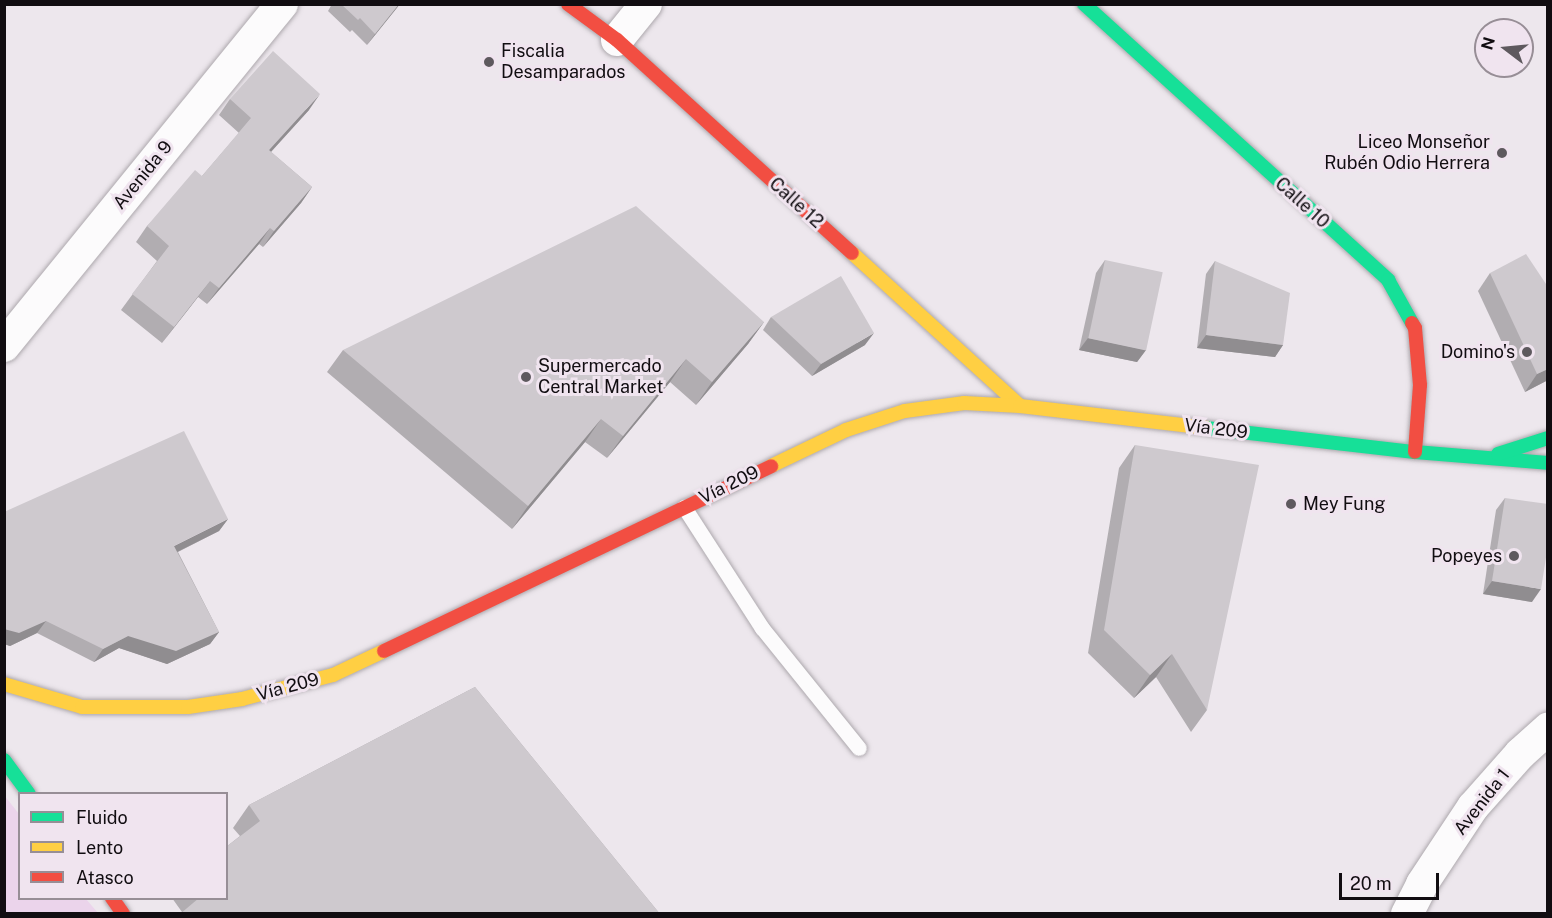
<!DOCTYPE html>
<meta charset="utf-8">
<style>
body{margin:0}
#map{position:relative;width:1552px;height:918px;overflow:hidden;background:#ede7ed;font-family:"Public Sans",sans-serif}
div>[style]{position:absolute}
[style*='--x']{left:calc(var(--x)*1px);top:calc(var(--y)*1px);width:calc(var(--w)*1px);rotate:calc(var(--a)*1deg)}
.green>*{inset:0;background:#ebd4eb}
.roads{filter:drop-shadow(0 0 2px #ada8ad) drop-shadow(0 0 2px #ada8ad)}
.lane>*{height:15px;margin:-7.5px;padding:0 7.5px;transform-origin:7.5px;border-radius:7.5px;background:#fcfbfc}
.street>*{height:32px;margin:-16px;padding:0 16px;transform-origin:16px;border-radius:16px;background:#fcfbfc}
.fast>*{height:14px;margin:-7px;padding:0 7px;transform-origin:7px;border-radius:7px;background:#16e098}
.slow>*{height:14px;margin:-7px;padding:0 7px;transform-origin:7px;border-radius:7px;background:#ffcf43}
.jam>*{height:14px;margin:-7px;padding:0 7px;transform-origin:7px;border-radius:7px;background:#f24e42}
.wall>*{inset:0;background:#b1adb1}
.shaded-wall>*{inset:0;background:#908d90}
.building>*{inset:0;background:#cec9ce;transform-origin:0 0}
.dots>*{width:16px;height:16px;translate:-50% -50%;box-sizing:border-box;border:3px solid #f0e4ef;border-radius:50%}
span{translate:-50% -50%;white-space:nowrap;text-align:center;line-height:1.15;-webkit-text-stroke:6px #f0e4ef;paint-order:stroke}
.poi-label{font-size:18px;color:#110d11}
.left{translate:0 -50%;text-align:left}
.right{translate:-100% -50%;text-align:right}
.street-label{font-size:18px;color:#110d11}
.frame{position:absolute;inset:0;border:6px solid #110d11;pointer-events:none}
.legend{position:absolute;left:18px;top:792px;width:210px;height:108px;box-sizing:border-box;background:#f0e4ef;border:2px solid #978e96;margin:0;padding:8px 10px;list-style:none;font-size:18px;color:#110d11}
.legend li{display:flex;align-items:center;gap:12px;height:30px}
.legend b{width:30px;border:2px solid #978e96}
.north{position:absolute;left:1474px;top:18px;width:60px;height:60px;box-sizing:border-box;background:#f0e4ef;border:2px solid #978e96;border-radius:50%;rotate:286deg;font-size:16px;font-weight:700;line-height:24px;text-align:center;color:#110d11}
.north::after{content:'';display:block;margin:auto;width:21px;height:27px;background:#5e595e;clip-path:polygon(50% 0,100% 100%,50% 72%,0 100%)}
.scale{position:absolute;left:1339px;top:873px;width:100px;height:27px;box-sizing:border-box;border:3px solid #110d11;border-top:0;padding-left:8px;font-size:18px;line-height:21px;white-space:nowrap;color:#110d11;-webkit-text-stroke:4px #f0e4ef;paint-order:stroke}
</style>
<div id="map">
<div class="green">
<div style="clip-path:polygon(4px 795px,19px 814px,20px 898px,86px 899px,98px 913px,5px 913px)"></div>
</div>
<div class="roads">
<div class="lane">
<div style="--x:684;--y:507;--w:144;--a:57.2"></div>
<div style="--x:762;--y:628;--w:154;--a:51.1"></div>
</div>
<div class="street">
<div style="--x:617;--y:40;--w:46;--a:-51.1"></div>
<div style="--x:4;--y:346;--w:441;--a:-50.9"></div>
<div style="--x:1407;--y:914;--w:34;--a:-63"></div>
<div style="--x:1422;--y:884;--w:92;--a:-56.5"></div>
<div style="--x:1473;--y:807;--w:71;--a:-48.4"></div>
<div style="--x:1520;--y:754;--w:38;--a:-42"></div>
</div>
<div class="fast">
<div style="--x:1084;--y:4;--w:411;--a:42.2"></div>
<div style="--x:1388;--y:280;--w:49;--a:60.8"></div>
<div style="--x:1206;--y:428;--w:210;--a:6.6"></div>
<div style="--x:1415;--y:452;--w:133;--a:4.7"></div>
<div style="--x:1498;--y:454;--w:52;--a:-17.7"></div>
<div style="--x:4;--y:760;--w:42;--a:53.7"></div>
</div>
<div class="slow">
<div style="--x:852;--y:253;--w:227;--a:42.3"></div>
<div style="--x:771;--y:466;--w:83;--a:-25.6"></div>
<div style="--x:846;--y:430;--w:62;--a:-17.9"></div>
<div style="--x:905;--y:411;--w:60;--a:-7.7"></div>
<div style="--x:964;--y:403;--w:56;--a:3.1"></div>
<div style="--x:1020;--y:406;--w:187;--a:6.7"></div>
<div style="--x:4;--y:684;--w:81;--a:16.4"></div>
<div style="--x:82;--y:707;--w:106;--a:0"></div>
<div style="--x:188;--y:707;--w:55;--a:-8.4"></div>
<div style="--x:242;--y:699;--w:94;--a:-14.8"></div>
<div style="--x:333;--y:675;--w:56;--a:-25.2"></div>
</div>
<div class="jam">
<div style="--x:568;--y:4;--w:61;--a:36.3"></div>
<div style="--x:617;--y:40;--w:317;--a:42.2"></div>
<div style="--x:1412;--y:323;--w:6;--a:59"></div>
<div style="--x:1415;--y:328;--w:57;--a:85"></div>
<div style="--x:1420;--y:385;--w:67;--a:94.3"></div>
<div style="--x:384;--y:651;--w:429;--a:-25.5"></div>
<div style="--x:112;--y:898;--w:19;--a:55"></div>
</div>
</div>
<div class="wall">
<div style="clip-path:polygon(332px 4px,400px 4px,367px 45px,352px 30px,350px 32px,328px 11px)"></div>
<div style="clip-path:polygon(230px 99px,309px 110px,271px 152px,312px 187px,301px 203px,263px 247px,259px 244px,207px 304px,198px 297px,162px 343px,121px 310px,157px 261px,136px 242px,147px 226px,202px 176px,239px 133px,219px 115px)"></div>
<div style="clip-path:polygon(1105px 260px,1146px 350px,1137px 362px,1079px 350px,1096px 273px)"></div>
<div style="clip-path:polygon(1215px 261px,1283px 345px,1275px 357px,1197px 348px,1206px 274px)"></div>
<div style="clip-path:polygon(1490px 273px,1548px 287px,1548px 380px,1525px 392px,1478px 291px)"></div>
<div style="clip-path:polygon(771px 317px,865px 345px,812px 376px,763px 330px)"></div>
<div style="clip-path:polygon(764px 322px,748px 344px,696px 405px,670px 382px,607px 458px,585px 442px,512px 529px,327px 372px,343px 350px)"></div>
<div style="clip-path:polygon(1135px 445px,1207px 710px,1191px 732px,1156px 677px,1134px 698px,1088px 653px,1119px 468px)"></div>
<div style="clip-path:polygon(1505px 498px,1532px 602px,1483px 594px,1496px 510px)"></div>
<div style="clip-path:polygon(228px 519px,219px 531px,178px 552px,219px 632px,210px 644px,167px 664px,119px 648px,94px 662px,37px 633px,10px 646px,4px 644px)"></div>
<div style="clip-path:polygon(475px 687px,660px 914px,180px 914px,182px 912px,172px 898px,226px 898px,226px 847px,240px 836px,233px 828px,249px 805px)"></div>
</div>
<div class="shaded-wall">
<div style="clip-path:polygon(399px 4px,400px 4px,367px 45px,375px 34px)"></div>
<div style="clip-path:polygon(320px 94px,309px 110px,258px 166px,269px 150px)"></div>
<div style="clip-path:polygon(312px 187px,301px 203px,263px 247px,274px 231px)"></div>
<div style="clip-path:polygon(270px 228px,259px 244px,207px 304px,219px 288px)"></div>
<div style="clip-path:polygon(210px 281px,198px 297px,162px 343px,174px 327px)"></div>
<div style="clip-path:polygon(764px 322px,748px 344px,696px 405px,712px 382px)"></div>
<div style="clip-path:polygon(874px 333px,865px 345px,812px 376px,821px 364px)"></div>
<div style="clip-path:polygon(1206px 335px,1283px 345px,1275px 357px,1197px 348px)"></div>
<div style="clip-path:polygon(1088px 338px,1146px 350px,1137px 362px,1079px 350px)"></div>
<div style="clip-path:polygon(686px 359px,670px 382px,607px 458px,623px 436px)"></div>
<div style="clip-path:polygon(1548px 369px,1548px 380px,1525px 392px,1537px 374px)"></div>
<div style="clip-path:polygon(601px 419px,585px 442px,512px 529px,528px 506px)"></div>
<div style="clip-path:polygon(228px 519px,219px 531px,165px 558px,174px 546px)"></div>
<div style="clip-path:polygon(1492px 581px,1541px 589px,1532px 602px,1483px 594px)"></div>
<div style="clip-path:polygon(46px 621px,37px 633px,10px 646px,4px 644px,4px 629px)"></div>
<div style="clip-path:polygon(219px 632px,210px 644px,167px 664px,119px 648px,94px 662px,103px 649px,128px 636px)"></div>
<div style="clip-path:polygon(1172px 654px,1156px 677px,1134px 698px,1150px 675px)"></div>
</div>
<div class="building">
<div style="clip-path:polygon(341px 4px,399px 4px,375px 34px,360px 18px,358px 20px)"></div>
<div style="clip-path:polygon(273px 51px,320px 94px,269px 150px,312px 187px,274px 231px,270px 228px,219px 288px,210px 281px,174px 327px,132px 294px,169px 246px,147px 226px,195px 170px,202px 176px,251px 118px,230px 99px)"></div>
<div style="clip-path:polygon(636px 206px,764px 322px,712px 382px,686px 359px,623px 436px,601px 419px,528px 506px,343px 350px)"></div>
<div style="clip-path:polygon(1526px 254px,1548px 287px,1548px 369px,1537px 374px,1490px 273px)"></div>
<div style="left:1105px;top:260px;width:59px;height:80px;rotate:12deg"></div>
<div style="clip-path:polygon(1215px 261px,1290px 293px,1283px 345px,1206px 335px)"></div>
<div style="clip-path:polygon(841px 276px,874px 333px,821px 364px,771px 317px)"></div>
<div style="clip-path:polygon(184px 431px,228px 519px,174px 546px,219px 632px,176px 651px,128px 636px,103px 649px,46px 621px,19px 633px,4px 629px,4px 512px)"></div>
<div style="clip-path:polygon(1135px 445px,1259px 465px,1207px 710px,1172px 654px,1150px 675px,1104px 630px)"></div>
<div style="clip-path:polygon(1505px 498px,1548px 504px,1548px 545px,1541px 589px,1492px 581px)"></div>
<div style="clip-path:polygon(475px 687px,660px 914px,180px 914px,199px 898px,226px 898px,226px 847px,260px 821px,249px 805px)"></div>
</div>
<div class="dots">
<div style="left:489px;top:62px;background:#5e595e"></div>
<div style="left:1502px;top:153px;background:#5e595e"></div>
<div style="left:1527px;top:352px;background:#5e595e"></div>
<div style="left:526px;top:377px;background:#5e595e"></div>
<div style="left:1291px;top:504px;background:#5e595e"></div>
<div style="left:1514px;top:556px;background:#5e595e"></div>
</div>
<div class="poi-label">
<span class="left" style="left:501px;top:62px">Fiscalia<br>Desamparados</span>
<span class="right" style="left:1490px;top:153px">Liceo Monseñor<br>Rubén Odio Herrera</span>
<span class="right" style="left:1515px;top:352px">Domino's</span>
<span class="left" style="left:538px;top:377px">Supermercado<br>Central Market</span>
<span class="left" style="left:1303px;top:504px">Mey Fung</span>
<span class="right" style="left:1502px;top:556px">Popeyes</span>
</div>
<div class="street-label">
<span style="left:143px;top:175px;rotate:-51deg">Avenida 9</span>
<span style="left:796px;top:203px;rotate:42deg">Calle 12</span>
<span style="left:1302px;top:203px;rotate:42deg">Calle 10</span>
<span style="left:1216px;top:429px;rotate:7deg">Vía 209</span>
<span style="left:729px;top:485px;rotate:-26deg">Vía 209</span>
<span style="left:288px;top:687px;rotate:-15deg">Vía 209</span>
<span style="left:1482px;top:802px;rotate:-52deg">Avenida 1</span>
</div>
<div class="frame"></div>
<ul class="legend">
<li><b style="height:8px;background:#16e098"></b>Fluido</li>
<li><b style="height:8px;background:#ffcf43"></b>Lento</li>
<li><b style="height:8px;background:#f24e42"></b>Atasco</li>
</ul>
<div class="north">N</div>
<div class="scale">20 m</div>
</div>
